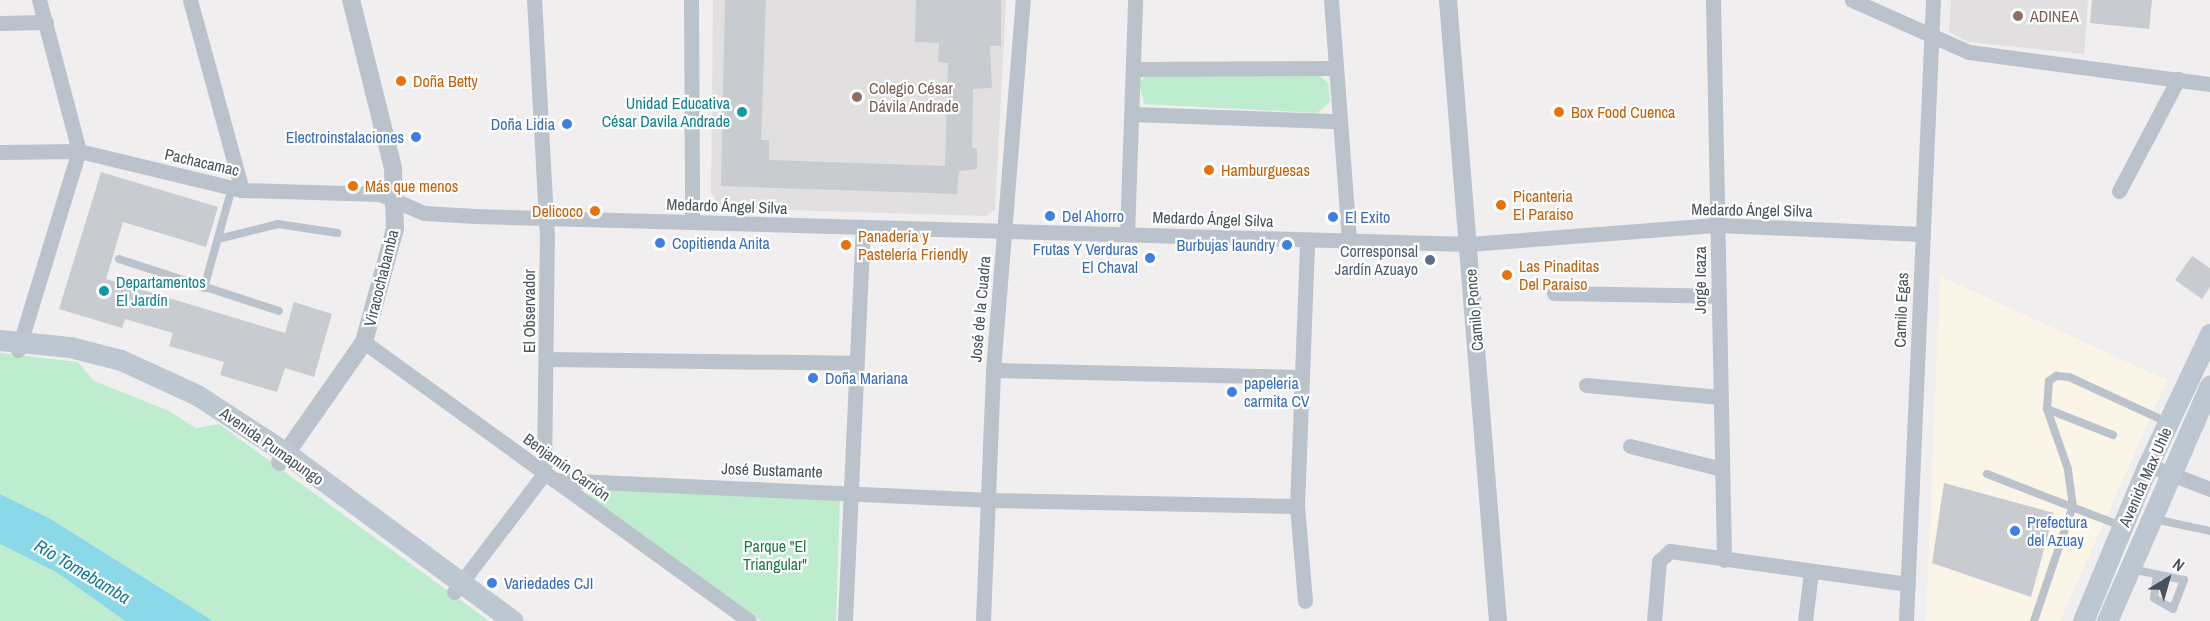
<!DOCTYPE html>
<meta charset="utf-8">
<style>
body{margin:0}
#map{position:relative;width:2210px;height:621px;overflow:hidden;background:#f0eeee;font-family:"Archivo Narrow",sans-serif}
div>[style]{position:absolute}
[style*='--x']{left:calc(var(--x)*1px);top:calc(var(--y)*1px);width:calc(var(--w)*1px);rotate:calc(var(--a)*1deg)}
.commercial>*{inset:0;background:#fbf5e7}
.education>*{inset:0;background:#e1dfe0}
.green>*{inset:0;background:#bdedce}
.water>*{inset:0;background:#8bd8e9}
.building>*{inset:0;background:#c8cbd0}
.service>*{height:8px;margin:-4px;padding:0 4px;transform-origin:4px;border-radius:4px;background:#bac3cb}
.minor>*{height:15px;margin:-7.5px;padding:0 7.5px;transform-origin:7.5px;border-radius:7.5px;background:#bac3cb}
.tertiary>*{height:18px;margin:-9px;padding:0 9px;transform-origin:9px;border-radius:9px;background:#bac3cb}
.secondary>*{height:21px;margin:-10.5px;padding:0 10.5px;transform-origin:10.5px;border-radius:10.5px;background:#bcc7d1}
.dots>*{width:16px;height:16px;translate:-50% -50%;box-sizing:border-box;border:3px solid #fff;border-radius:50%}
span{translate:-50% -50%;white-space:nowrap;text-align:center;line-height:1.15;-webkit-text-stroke:4.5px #fff;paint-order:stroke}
.education-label{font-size:16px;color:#785e54}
.left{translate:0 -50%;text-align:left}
.food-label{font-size:16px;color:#c56008}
.right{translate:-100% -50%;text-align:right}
.culture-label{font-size:16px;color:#0d838f}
.shop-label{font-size:16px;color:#366cbe}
.street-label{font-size:16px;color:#47525b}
.service-label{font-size:16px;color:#4e5e75}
.park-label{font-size:16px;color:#1a7a47}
.water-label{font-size:18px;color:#117c95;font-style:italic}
.north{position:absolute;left:2138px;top:549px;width:60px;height:60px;-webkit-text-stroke:4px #fff;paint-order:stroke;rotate:37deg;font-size:16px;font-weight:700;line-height:24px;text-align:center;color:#47525b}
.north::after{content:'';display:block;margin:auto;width:21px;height:27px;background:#47525b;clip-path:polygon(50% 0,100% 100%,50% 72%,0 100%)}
</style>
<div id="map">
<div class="commercial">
<div style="clip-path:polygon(1940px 276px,2167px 380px,2060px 621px,1926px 621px)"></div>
</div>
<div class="education">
<div style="clip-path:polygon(713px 0,1006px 0,995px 210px,986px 216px,721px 208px,711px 193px)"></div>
<div style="clip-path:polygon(1951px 0,2088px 0,2084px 54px,1968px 42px,1949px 32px)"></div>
</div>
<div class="green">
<div style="clip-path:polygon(1147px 75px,1319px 75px,1328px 83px,1330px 102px,1317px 113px,1144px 104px,1139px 83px)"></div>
<div style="clip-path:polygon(0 353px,78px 362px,94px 381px,169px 411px,196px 428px,219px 424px,489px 621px,213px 621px,49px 518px,0 494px)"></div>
<div style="clip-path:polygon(589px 488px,840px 498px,836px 621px,761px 621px,589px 497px)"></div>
<div style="clip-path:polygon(0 544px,56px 572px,125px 621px,0 621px)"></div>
</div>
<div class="water">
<div style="clip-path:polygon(0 494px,49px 518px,213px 621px,125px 621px,56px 572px,0 544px)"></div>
</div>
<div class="building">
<div style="clip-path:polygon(725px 0,766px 0,761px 140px,769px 140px,769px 160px,945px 166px,948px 63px,938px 62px,939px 43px,915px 42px,916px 0,1001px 0,1001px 46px,990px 46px,992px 88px,973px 89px,972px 147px,977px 149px,977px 169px,959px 171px,957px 194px,721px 186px)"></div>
<div style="clip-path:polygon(2092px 0,2152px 0,2149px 29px,2090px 23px)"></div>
<div style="clip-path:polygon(101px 172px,218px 207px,206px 247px,123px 222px,106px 279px,285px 333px,294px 302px,332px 314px,314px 377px,285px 368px,277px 392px,220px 375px,224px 362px,169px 346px,173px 333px,125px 319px,122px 328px,59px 309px)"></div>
<div style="clip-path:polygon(2192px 256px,2210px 268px,2210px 287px,2202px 299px,2175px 280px)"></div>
<div style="clip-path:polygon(1944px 483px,2054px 513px,2031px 597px,1932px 563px)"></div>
</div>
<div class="service">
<div style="--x:218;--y:239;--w:62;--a:-14"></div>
<div style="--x:278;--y:224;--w:60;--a:8.7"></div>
<div style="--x:119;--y:259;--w:168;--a:18"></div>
<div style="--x:204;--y:288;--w:104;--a:-74.4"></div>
<div style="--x:2047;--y:409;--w:71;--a:21.5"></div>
<div style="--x:1987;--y:474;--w:144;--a:21.2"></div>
<div style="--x:2154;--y:519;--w:57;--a:12.1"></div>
<div style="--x:2131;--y:569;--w:54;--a:11.7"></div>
<div style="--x:2184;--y:580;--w:31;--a:111"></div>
<div style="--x:2173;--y:609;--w:22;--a:-150"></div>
<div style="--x:2154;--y:598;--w:23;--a:-83"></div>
<div style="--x:2034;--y:621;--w:121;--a:-71.3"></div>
<div style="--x:2073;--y:506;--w:37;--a:-98"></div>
<div style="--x:2068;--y:469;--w:64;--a:-109.3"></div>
<div style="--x:2047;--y:409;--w:28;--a:-86"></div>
<div style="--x:2049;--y:381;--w:9;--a:-36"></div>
<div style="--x:2056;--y:376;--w:13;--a:4"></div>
<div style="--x:2069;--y:377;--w:108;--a:24.7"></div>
</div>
<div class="minor">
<div style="--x:190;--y:0;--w:197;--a:74.7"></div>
<div style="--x:691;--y:0;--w:221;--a:89.7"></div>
<div style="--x:1331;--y:0;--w:241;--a:85.7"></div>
<div style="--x:1713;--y:0;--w:560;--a:88.87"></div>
<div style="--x:1852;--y:0;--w:128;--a:24"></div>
<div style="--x:1969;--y:52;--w:243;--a:7.6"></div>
<div style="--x:0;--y:23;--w:46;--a:-1.2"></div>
<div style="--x:1135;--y:69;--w:198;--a:-0.3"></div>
<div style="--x:1132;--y:114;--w:205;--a:2"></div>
<div style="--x:0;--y:152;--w:79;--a:-0.7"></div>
<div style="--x:79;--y:151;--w:168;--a:13.5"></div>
<div style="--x:242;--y:190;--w:138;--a:1.7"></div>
<div style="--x:380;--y:194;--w:48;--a:23.4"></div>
<div style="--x:424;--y:213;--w:51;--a:3.4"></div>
<div style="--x:475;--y:216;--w:994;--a:1.61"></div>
<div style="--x:1469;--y:244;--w:250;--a:-4.4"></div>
<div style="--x:1718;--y:225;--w:204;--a:2.5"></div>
<div style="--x:2119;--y:191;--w:127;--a:-62.2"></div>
<div style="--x:1127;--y:234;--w:234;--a:-88"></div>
<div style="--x:1554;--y:293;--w:164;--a:1"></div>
<div style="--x:364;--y:342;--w:475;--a:35.9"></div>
<div style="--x:18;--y:350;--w:208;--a:-73"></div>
<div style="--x:79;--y:151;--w:156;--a:-104.8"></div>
<div style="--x:547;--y:359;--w:309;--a:0.7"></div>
<div style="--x:993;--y:370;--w:307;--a:1.3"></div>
<div style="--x:1586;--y:385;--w:135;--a:5.1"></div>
<div style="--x:1630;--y:446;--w:95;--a:14"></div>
<div style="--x:2148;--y:465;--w:66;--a:21.2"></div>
<div style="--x:554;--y:480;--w:434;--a:2.6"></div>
<div style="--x:988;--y:500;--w:309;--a:1.1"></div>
<div style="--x:454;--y:592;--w:148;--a:-52.7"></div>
<div style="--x:544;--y:474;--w:236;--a:-89.3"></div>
<div style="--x:547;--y:238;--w:238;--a:-93.1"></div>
<div style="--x:1305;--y:601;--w:95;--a:-94.8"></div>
<div style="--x:1297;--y:506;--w:266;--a:-87.8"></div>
<div style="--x:845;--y:621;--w:391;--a:-87.4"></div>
<div style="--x:983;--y:621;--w:251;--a:-87.7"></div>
<div style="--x:993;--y:370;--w:371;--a:-85.4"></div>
<div style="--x:1654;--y:621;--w:60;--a:-85.2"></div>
<div style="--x:1659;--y:561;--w:15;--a:-42"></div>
<div style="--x:1670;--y:551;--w:240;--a:7.9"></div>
<div style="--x:1805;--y:621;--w:49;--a:-83"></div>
<div style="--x:1906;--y:621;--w:622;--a:-87.51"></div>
</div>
<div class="tertiary">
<div style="--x:1448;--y:0;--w:623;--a:85.4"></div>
<div style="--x:280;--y:462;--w:146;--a:-55"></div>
<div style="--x:364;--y:342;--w:117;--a:-74.7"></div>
<div style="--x:395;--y:229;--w:61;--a:-91.9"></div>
<div style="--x:393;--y:168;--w:173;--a:-104"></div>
</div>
<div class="secondary">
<div style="--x:0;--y:340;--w:70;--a:5.7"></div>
<div style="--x:70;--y:347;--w:53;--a:14.3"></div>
<div style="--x:121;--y:360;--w:84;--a:24.7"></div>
<div style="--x:197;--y:395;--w:106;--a:33.1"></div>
<div style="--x:286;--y:453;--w:282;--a:36.5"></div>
<div style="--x:2083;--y:621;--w:169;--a:-67.4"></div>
<div style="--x:2148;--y:465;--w:145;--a:-64.7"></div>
<div style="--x:2107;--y:621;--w:257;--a:-66.4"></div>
</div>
<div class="dots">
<div style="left:2018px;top:16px;background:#8d6e63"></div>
<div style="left:401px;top:81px;background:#e8710a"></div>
<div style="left:857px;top:97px;background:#8d6e63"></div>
<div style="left:742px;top:112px;background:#0f9aa8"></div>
<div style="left:1559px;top:112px;background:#e8710a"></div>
<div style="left:567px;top:124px;background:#3f7fe0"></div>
<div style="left:416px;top:137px;background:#3f7fe0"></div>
<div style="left:1209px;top:170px;background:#e8710a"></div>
<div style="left:353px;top:186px;background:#e8710a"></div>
<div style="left:1501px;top:205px;background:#e8710a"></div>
<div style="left:595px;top:211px;background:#e8710a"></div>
<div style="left:1050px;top:216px;background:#3f7fe0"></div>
<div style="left:1333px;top:217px;background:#3f7fe0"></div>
<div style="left:660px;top:243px;background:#3f7fe0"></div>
<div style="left:846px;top:245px;background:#e8710a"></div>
<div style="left:1287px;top:245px;background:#3f7fe0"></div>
<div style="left:1150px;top:258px;background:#3f7fe0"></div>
<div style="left:1430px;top:260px;background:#5c6f8a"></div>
<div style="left:1507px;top:275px;background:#e8710a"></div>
<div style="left:104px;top:291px;background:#0f9aa8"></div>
<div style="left:813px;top:378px;background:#3f7fe0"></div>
<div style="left:1232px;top:392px;background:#3f7fe0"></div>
<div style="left:2015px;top:531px;background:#3f7fe0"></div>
<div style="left:492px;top:583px;background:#3f7fe0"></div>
</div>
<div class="education-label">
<span class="left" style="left:2030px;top:16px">ADINEA</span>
<span class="left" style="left:869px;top:97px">Colegio César<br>Dávila Andrade</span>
</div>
<div class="food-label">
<span class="left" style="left:413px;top:81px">Doña Betty</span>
<span class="left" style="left:1571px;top:112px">Box Food Cuenca</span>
<span class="left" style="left:1221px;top:170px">Hamburguesas</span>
<span class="left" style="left:365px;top:186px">Más que menos</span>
<span class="left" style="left:1513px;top:205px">Picanteria<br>El Paraiso</span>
<span class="right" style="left:583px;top:211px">Delicoco</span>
<span class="left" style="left:858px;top:245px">Panadería y<br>Pastelería Friendly</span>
<span class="left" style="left:1519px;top:275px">Las Pinaditas<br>Del Paraiso</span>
</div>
<div class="culture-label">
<span class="right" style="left:730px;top:112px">Unidad Educativa<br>César Davila Andrade</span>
<span class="left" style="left:116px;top:291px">Departamentos<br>El Jardín</span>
</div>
<div class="shop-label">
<span class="right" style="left:555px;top:124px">Doña Lidia</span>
<span class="right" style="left:404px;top:137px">Electroinstalaciones</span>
<span class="left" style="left:1062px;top:216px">Del Ahorro</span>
<span class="left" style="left:1345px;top:217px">El Exito</span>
<span class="left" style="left:672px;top:243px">Copitienda Anita</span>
<span class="right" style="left:1275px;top:245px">Burbujas laundry</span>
<span class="right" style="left:1138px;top:258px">Frutas Y Verduras<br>El Chaval</span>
<span class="left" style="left:825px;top:378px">Doña Mariana</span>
<span class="left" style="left:1244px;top:392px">papeleria<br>carmita CV</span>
<span class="left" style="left:2027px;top:531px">Prefectura<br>del Azuay</span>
<span class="left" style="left:504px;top:583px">Variedades CJI</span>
</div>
<div class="street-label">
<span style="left:202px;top:162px;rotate:13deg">Pachacamac</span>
<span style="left:727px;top:206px;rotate:2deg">Medardo Ángel Silva</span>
<span style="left:1752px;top:210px;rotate:1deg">Medardo Ángel Silva</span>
<span style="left:1213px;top:219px;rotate:2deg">Medardo Ángel Silva</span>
<span style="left:381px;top:278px;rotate:-76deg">Viracochabamba</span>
<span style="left:1700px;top:280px;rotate:-90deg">Jorge Icaza</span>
<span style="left:980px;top:309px;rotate:-85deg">José de la Cuadra</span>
<span style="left:1474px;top:310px;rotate:-95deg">Camilo Ponce</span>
<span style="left:1901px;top:310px;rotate:-88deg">Camilo Egas</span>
<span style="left:529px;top:311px;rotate:-90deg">El Observador</span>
<span style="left:272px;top:446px;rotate:35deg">Avenida Pumapungo</span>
<span style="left:567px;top:467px;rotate:36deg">Benjamín Carrión</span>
<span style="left:772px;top:470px;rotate:2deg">José Bustamante</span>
<span style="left:2145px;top:477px;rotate:-66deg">Avenida Max Uhle</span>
</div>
<div class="service-label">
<span class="right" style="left:1418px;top:260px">Corresponsal<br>Jardín Azuayo</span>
</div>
<div class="park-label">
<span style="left:775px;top:555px">Parque "El<br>Triangular"</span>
</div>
<div class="water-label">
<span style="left:82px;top:572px;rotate:31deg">Río Tomebamba</span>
</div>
<div class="north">N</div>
</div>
